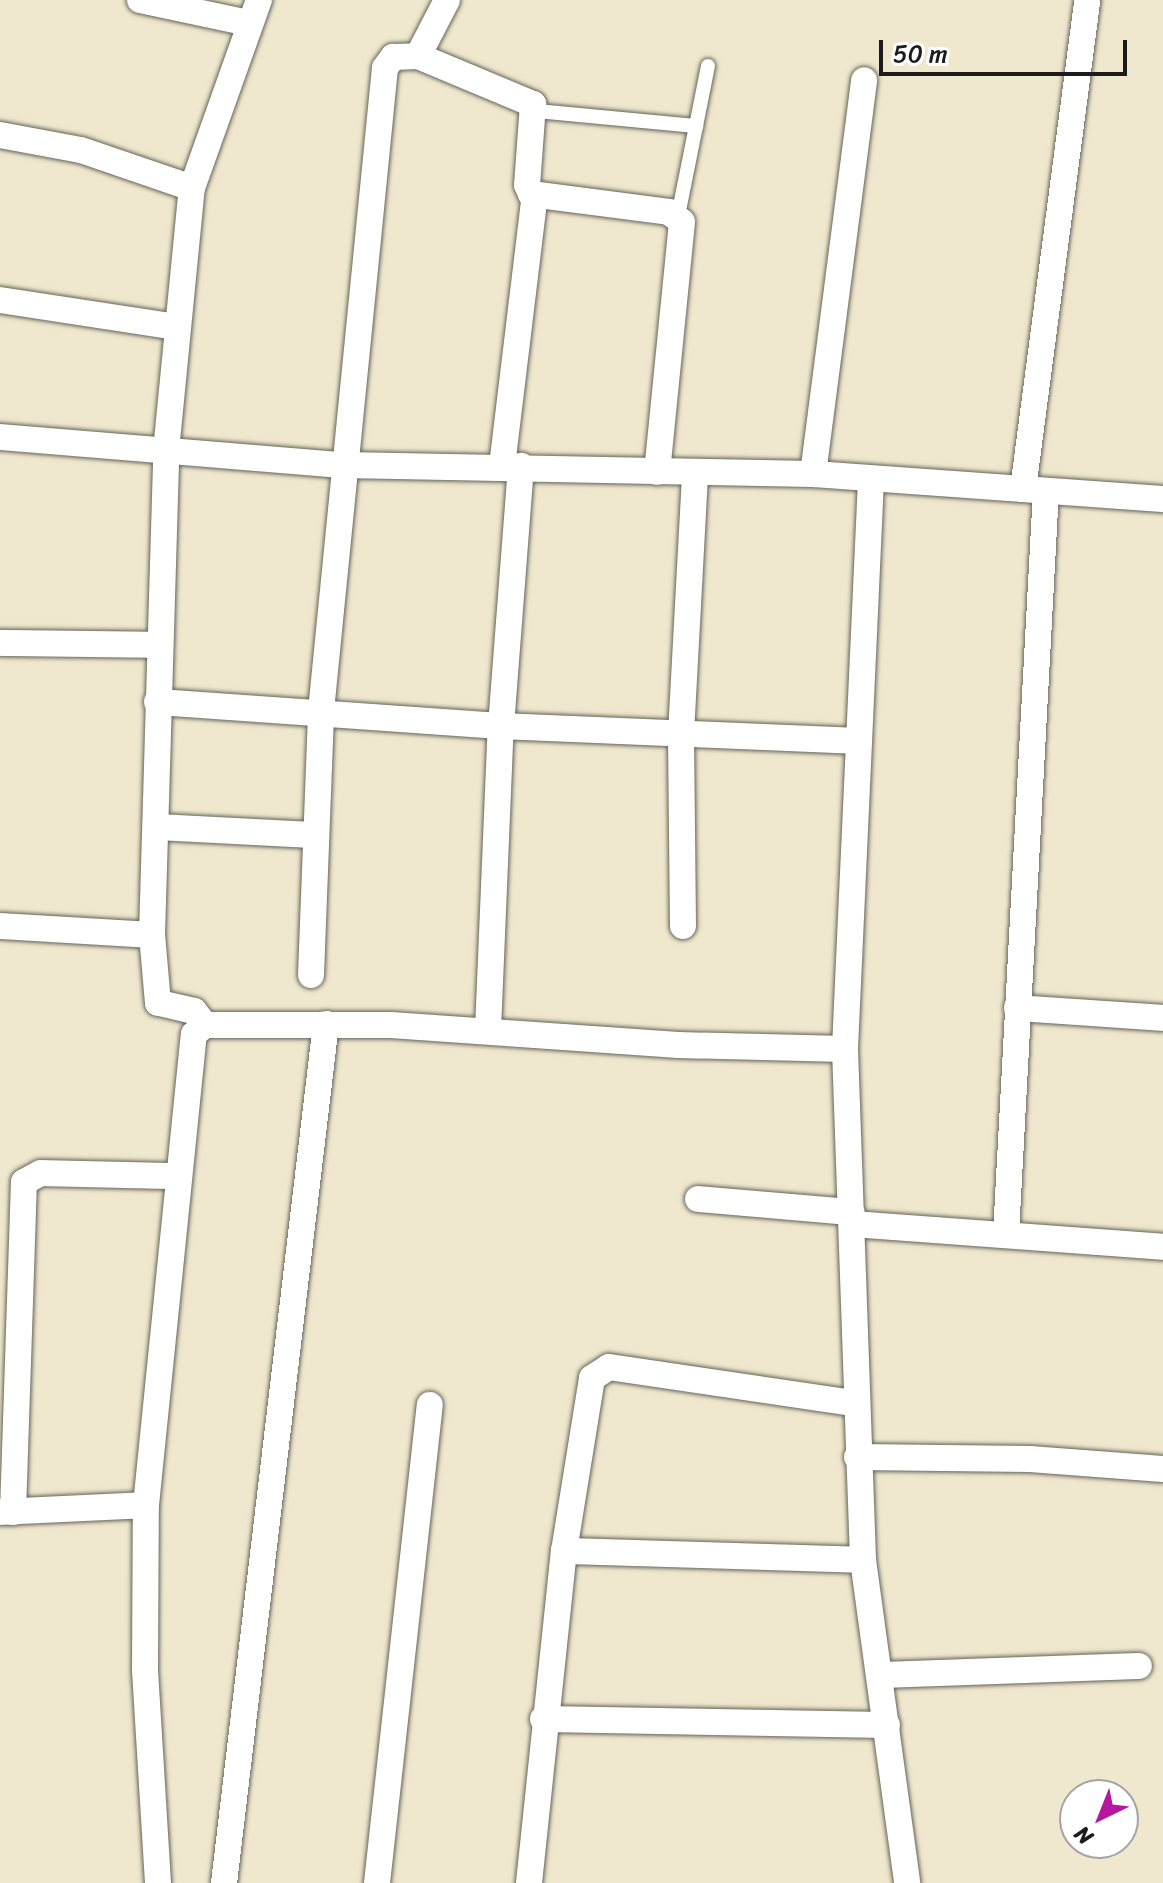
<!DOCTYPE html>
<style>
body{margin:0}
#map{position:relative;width:1163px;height:1883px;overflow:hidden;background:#efe8ce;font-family:Sriracha,sans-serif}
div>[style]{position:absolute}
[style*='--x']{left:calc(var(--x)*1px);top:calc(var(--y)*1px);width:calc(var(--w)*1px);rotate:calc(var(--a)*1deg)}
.roads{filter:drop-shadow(0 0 2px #66635a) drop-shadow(0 0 2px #66635a)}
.lane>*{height:14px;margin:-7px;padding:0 7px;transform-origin:7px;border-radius:7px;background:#fff}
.street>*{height:26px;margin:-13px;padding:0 13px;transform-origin:13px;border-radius:13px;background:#fff}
span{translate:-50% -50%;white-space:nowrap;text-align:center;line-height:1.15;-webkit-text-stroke:7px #fff;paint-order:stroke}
.north{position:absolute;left:1059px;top:1779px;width:80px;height:80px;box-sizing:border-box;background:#fff;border:2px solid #a4a4a4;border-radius:50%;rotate:223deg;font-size:22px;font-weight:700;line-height:32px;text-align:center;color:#1c1c1c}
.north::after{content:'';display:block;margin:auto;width:28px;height:36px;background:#b5179e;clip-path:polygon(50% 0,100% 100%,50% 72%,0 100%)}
.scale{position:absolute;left:879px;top:40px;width:248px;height:36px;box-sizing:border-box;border:4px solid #1c1c1c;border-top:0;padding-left:10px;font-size:24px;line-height:28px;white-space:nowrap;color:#1c1c1c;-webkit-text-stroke:6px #fff;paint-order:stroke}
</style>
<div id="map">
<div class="roads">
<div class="lane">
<div style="--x:536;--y:111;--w:161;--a:5.4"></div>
<div style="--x:678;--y:216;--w:153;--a:-78.7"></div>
</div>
<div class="street">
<div style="--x:140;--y:0;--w:110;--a:12"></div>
<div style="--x:418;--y:56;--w:63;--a:-62.6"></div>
<div style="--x:0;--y:135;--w:82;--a:10.5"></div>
<div style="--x:81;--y:150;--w:117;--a:18.9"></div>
<div style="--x:0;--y:300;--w:178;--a:8.7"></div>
<div style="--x:0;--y:437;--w:345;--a:4.7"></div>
<div style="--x:344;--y:465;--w:469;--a:1.1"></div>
<div style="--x:813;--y:474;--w:351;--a:4.1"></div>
<div style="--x:502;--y:466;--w:273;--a:-83.1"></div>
<div style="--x:813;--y:474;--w:397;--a:-82.6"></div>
<div style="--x:871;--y:480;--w:570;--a:92.62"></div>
<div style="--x:845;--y:1049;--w:511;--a:87.98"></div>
<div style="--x:863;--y:1560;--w:326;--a:82.2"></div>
<div style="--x:1023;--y:489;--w:493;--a:-82.5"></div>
<div style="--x:0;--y:643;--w:159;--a:0.7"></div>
<div style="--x:157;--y:702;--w:345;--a:4"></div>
<div style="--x:501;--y:726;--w:358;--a:2.4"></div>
<div style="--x:156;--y:827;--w:158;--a:2.9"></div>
<div style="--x:0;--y:926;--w:152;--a:3.4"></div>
<div style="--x:683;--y:926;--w:192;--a:-90.6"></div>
<div style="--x:681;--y:734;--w:262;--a:-86.9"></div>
<div style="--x:311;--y:975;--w:264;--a:-87.8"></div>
<div style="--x:321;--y:711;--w:646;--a:-84.32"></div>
<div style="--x:385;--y:68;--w:14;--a:-54"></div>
<div style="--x:393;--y:57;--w:25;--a:-2"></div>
<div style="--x:418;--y:56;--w:125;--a:22.7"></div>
<div style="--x:533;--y:104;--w:81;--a:94.2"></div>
<div style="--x:527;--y:185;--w:10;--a:66"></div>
<div style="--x:531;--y:194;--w:139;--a:7.4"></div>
<div style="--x:669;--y:212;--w:16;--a:38"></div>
<div style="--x:682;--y:222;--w:251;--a:95.7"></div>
<div style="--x:1017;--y:1008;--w:146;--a:3.9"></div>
<div style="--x:205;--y:1025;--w:18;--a:-128"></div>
<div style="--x:194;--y:1011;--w:37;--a:-167"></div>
<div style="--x:158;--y:1003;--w:68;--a:-95"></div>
<div style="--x:152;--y:935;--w:484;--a:-88.3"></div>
<div style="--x:166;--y:451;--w:264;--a:-84.4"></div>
<div style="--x:192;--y:188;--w:200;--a:-70.4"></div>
<div style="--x:488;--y:1030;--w:304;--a:-87.6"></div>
<div style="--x:501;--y:726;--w:261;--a:-85.6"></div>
<div style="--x:698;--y:1199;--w:154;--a:4.9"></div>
<div style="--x:852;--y:1224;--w:312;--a:4.2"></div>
<div style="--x:1006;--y:1234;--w:744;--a:-86.92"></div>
<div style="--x:857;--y:1457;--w:173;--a:0.7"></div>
<div style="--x:1030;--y:1459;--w:133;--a:4.3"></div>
<div style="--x:0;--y:1512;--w:146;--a:-2.7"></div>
<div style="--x:13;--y:1512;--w:330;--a:-88.1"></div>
<div style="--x:24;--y:1182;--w:19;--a:-28"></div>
<div style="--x:41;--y:1173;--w:137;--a:1.3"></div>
<div style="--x:564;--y:1551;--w:299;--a:1.7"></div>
<div style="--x:881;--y:1675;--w:258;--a:-2"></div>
<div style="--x:543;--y:1719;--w:344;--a:1"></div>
<div style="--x:158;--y:1883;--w:214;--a:-93.5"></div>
<div style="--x:145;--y:1669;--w:164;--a:-89.7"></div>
<div style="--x:146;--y:1505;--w:473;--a:-84.2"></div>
<div style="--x:194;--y:1034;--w:14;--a:-39"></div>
<div style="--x:205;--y:1025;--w:186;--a:0"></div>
<div style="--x:391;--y:1025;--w:288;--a:4"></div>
<div style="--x:678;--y:1045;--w:167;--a:1.4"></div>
<div style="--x:224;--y:1883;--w:865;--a:-83.23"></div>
<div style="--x:377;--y:1883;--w:481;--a:-83.7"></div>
<div style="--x:529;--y:1883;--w:334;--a:-84"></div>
<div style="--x:564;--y:1551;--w:175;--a:-80.8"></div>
<div style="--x:592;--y:1378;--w:20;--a:-33"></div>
<div style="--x:609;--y:1367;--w:248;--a:8.4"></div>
</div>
</div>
<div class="north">N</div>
<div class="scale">50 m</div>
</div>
